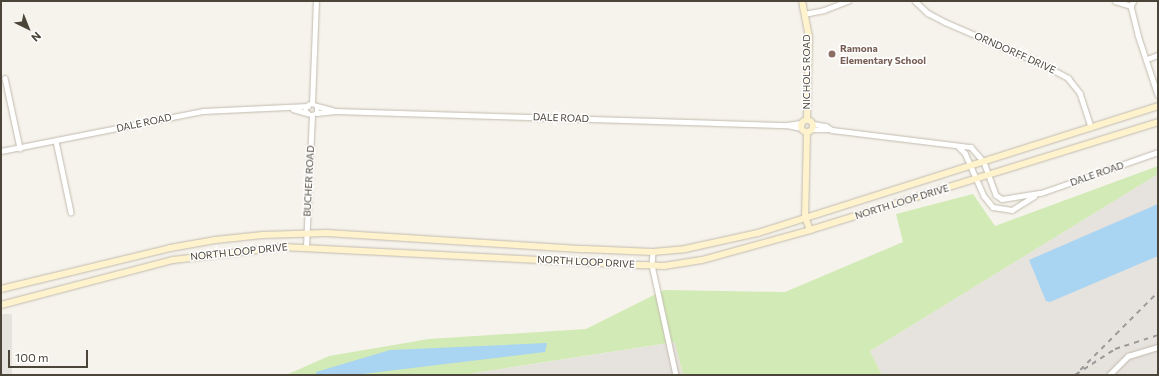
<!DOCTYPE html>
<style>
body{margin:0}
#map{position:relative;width:1159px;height:376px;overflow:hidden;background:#f6f3ec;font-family:Commissioner,sans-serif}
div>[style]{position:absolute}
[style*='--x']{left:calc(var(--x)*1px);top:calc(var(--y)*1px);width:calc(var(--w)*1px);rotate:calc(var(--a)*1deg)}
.industrial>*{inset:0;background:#e6e2dd;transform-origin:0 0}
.green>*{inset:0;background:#d2eab5}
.water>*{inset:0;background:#a9d4f2}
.roads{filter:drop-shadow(0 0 1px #c2bbae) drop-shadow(0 0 1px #c2bbae)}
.street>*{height:4.5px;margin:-2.25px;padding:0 2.25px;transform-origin:2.25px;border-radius:2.25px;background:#fff}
.street>.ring{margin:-2.25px;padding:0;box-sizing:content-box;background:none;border:4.5px solid #fff;border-radius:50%}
.secondary>*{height:6px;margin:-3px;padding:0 3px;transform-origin:3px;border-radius:3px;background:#fff3cd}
.secondary>.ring{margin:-3px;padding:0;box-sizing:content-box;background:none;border:6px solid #fff3cd;border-radius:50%}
.rail>*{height:1.5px;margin-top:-0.75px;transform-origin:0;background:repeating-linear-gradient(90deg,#9a9a9a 0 5px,transparent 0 10px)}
.dots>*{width:11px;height:11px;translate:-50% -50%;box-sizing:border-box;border:2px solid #fff;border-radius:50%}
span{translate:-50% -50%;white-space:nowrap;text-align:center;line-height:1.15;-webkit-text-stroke:3px #fff;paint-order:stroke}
.education-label{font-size:10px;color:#785e54;font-weight:700}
.left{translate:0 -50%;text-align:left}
.street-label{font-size:10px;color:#4b4439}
.frame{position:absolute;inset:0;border:2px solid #4b4439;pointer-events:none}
.north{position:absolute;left:8px;top:8px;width:40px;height:40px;-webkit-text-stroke:3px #fff;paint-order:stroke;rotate:137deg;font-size:11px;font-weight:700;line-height:16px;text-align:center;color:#4b4439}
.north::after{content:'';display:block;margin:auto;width:14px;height:18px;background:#4b4439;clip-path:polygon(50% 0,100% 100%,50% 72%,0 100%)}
.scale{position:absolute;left:8px;top:350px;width:80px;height:18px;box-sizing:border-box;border:2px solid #4b4439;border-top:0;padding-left:5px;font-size:12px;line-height:14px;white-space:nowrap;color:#4b4439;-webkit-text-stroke:3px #fff;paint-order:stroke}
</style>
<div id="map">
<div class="industrial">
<div style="clip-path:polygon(1158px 174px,1158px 375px,882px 375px,870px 351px)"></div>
<div style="left:12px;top:314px;width:61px;height:11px;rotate:90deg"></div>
<div style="clip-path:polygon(676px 342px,683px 375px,462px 375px)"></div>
</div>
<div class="green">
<div style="clip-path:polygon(1158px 166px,1158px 174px,870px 351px,882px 375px,683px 375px,675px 342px,462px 375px,286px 375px,329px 356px,429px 339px,586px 329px,664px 290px,785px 292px,903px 242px,896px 214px,973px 194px,995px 226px)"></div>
</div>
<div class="water">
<div style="clip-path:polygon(1158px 204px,1158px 256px,1050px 302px,1046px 301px,1029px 260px)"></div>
<div style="clip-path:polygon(547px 343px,545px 352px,354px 375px,316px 375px,316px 372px,390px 350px)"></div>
</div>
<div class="roads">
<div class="street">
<div style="--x:915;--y:1;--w:18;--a:43"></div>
<div style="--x:928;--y:13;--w:19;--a:28"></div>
<div style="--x:945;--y:22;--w:106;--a:23.4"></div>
<div style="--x:1042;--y:64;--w:30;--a:28"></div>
<div style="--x:1068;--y:78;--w:19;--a:51"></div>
<div style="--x:1080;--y:93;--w:36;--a:72"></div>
<div style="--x:1115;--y:1;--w:17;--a:17"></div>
<div style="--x:1134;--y:1;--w:6;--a:121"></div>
<div style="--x:1131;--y:6;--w:30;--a:76"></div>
<div style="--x:1138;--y:35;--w:63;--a:71.6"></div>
<div style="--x:804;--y:14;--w:20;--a:-11"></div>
<div style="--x:824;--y:10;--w:26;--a:-21"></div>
<div style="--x:1147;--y:59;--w:12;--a:-20"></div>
<div style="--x:5;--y:78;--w:72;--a:77.9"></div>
<div style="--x:312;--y:104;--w:103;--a:-87.8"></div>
<div class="ring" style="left:306.5px;top:104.5px;width:6.5px;height:6.5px"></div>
<div style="--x:317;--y:106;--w:16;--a:15"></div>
<div style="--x:293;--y:109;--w:15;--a:16"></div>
<div style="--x:317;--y:113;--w:18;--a:-6"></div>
<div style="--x:335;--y:111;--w:452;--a:1.8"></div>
<div style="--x:787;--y:125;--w:15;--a:-8"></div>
<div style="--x:813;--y:124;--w:13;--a:9"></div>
<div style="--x:826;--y:126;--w:7;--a:34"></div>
<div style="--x:787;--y:125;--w:14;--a:12"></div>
<div style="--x:812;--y:130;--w:20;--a:0"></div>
<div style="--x:832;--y:130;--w:140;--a:7"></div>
<div style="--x:971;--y:147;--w:20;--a:49"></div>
<div style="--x:984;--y:162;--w:35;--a:70"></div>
<div style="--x:996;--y:195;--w:7;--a:34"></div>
<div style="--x:1002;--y:199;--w:39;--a:-9"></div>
<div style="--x:1041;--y:193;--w:124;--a:-19.3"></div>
<div style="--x:56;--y:141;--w:73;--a:78.1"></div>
<div style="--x:959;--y:147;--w:8;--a:45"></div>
<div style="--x:965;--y:153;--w:47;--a:66.2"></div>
<div style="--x:984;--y:196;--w:14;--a:51"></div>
<div style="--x:993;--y:207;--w:19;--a:9"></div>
<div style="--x:1012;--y:210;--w:26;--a:-32"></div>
<div style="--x:1;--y:151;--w:206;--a:-11.2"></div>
<div style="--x:203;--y:111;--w:105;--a:-2.7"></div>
<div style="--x:306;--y:247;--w:132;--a:-87.4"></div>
<div style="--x:653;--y:252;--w:13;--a:94"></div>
<div style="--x:652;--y:265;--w:113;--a:77.7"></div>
<div style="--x:1109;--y:375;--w:27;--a:-45"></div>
<div style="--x:1128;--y:356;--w:31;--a:-17"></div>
</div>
<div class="secondary">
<div style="--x:802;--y:1;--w:36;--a:79"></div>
<div style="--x:809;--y:36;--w:84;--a:91.4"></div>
<div class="ring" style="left:801px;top:120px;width:6px;height:6px"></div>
<div style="--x:807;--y:132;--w:85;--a:91.3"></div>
<div style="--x:805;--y:217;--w:14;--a:69"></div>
<div style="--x:1;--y:289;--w:174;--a:-13.6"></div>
<div style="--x:170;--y:248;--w:46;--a:-10.1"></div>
<div style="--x:215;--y:240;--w:48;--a:-5.9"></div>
<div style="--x:263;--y:235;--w:64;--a:-1.8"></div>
<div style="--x:327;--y:233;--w:257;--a:3.6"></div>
<div style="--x:584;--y:249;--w:69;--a:2.5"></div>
<div style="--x:653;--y:252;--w:32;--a:-5"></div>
<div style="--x:685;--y:249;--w:75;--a:-12.4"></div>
<div style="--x:758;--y:233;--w:420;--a:-17.6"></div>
<div style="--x:1;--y:305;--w:178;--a:-14.7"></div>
<div style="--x:173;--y:260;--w:111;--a:-6.7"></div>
<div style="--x:283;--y:247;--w:361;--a:2.9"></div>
<div style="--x:644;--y:265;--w:20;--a:3"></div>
<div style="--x:664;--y:266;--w:38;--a:-9"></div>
<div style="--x:702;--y:260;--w:112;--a:-15.5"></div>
<div style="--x:810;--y:230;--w:364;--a:-17.2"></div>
</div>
</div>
<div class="rail">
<div style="--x:1080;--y:370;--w:110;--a:-45"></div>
<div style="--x:1075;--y:375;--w:48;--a:-33"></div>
<div style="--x:1115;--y:349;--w:45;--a:-18"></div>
</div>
<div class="dots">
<div style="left:832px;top:54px;background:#8d6e63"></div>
</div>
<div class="education-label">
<span class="left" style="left:840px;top:54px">Ramona<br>Elementary School</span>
</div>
<div class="street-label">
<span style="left:1015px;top:53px;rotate:24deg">ORNDORFF DRIVE</span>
<span style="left:807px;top:72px;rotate:-90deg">NICHOLS ROAD</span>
<span style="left:561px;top:118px;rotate:2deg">DALE ROAD</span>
<span style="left:144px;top:123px;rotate:-12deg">DALE ROAD</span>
<span style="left:1097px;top:174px;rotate:-19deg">DALE ROAD</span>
<span style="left:309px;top:181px;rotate:-87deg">BUCHER ROAD</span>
<span style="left:902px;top:202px;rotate:-17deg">NORTH LOOP DRIVE</span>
<span style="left:239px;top:252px;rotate:-6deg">NORTH LOOP DRIVE</span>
<span style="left:586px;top:262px;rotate:3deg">NORTH LOOP DRIVE</span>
</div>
<div class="frame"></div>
<div class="north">N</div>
<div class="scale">100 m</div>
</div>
